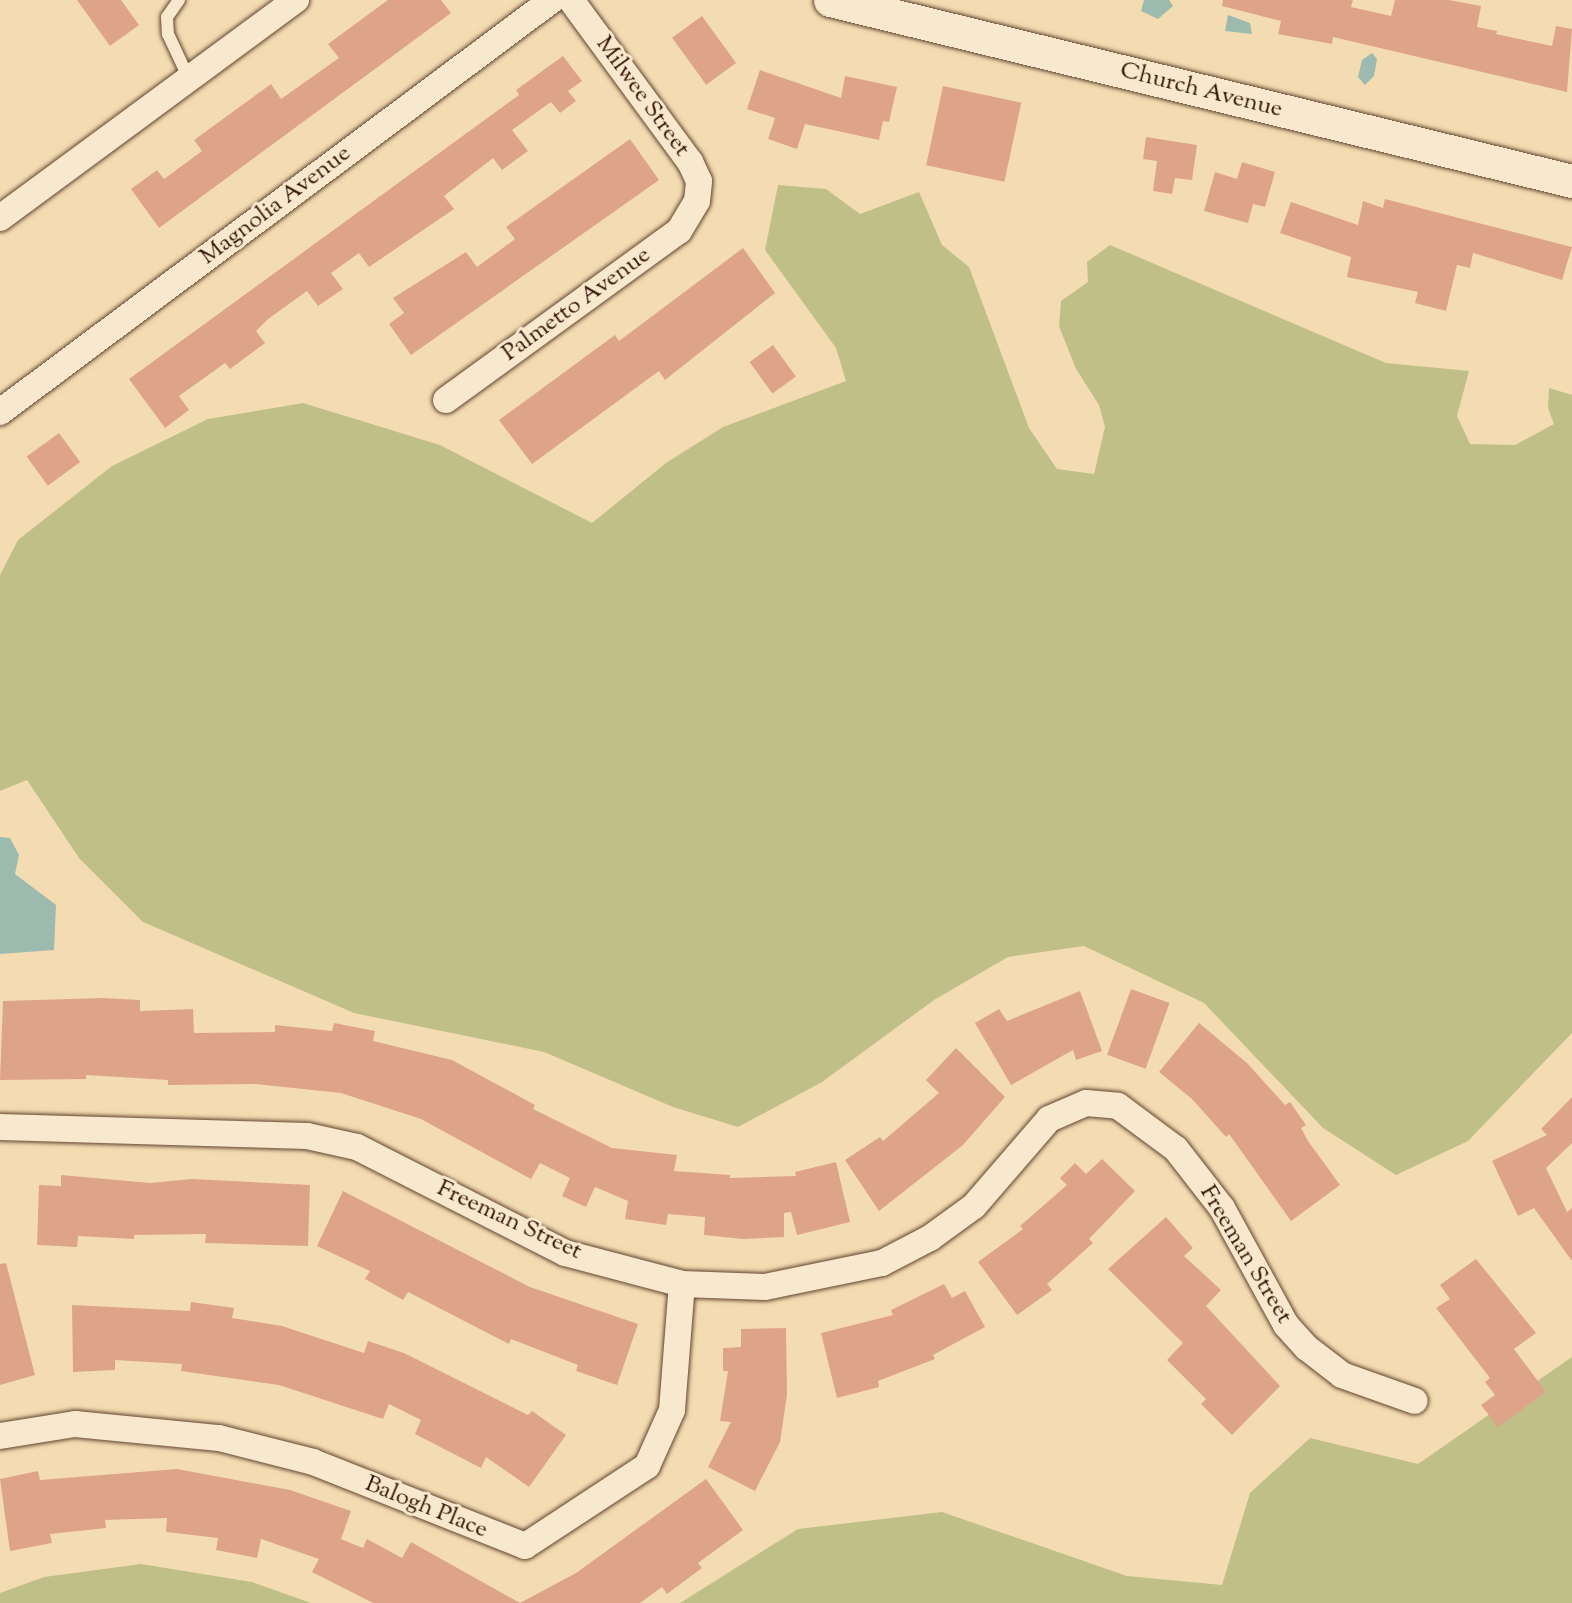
<!DOCTYPE html>
<style>
body{margin:0}
#map{position:relative;width:1572px;height:1603px;overflow:hidden;background:#f4dcb2;font-family:"Sorts Mill Goudy",serif}
div>[style]{position:absolute}
[style*='--x']{left:calc(var(--x)*1px);top:calc(var(--y)*1px);width:calc(var(--w)*1px);rotate:calc(var(--a)*1deg)}
.green>*{inset:0;background:#c1bf88}
.water>*{inset:0;background:#9cbbae}
.building>*{inset:0;background:#dea489;transform-origin:0 0}
.roads{filter:drop-shadow(0 0 2px #624430) drop-shadow(0 0 2px #624430)}
.service>*{height:12px;margin:-6px;padding:0 6px;transform-origin:6px;border-radius:6px;background:#f8e8cd}
.minor>*{height:26px;margin:-13px;padding:0 13px;transform-origin:13px;border-radius:13px;background:#f8e8cd}
.tertiary>*{height:33px;margin:-16.5px;padding:0 16.5px;transform-origin:16.5px;border-radius:16.5px;background:#f8e8cd}
span{translate:-50% -50%;white-space:nowrap;text-align:center;line-height:1.15;-webkit-text-stroke:6px #f8e8cd;paint-order:stroke}
.street-label{font-size:24px;color:#311205}
</style>
<div id="map">
<div class="green">
<div style="clip-path:polygon(778px 185px,826px 189px,860px 214px,919px 192px,942px 245px,969px 267px,1029px 428px,1057px 469px,1094px 474px,1105px 427px,1099px 405px,1076px 369px,1059px 326px,1061px 301px,1088px 282px,1087px 262px,1110px 245px,1386px 363px,1469px 371px,1457px 416px,1470px 444px,1515px 445px,1554px 424px,1548px 408px,1549px 388px,1572px 395px,1572px 1033px,1468px 1141px,1396px 1175px,1323px 1128px,1204px 1003px,1084px 946px,1008px 957px,934px 1000px,822px 1082px,738px 1127px,673px 1107px,544px 1052px,354px 1013px,143px 922px,79px 858px,27px 780px,0 791px,0 575px,18px 540px,112px 466px,208px 419px,303px 403px,440px 445px,592px 523px,666px 463px,723px 427px,846px 381px,836px 348px,765px 250px)"></div>
<div style="clip-path:polygon(1572px 1357px,1572px 1603px,680px 1603px,798px 1529px,942px 1512px,1127px 1576px,1222px 1585px,1250px 1493px,1310px 1438px,1418px 1464px)"></div>
<div style="clip-path:polygon(141px 1564px,252px 1582px,311px 1603px,0 1603px,0 1593px,44px 1577px)"></div>
</div>
<div class="water">
<div style="clip-path:polygon(1144px 0,1169px 0,1173px 6px,1158px 19px,1141px 11px)"></div>
<div style="clip-path:polygon(1228px 15px,1250px 23px,1252px 34px,1225px 31px)"></div>
<div style="clip-path:polygon(1372px 53px,1377px 59px,1374px 76px,1365px 85px,1358px 77px,1362px 60px)"></div>
<div style="clip-path:polygon(0 837px,10px 838px,19px 855px,15px 874px,56px 905px,54px 950px,0 954px)"></div>
</div>
<div class="building">
<div style="clip-path:polygon(77px 0,121px 0,139px 25px,110px 46px)"></div>
<div style="clip-path:polygon(388px 0,441px 0,451px 13px,159px 228px,131px 189px,157px 170px,164px 179px,202px 151px,194px 140px,271px 84px,281px 99px,339px 58px,328px 44px)"></div>
<div style="clip-path:polygon(1223px 0,1353px 0,1351px 7px,1391px 16px,1395px 0,1449px 0,1481px 6px,1477px 27px,1497px 31px,1496px 34px,1552px 46px,1556px 26px,1572px 29px,1567px 92px,1333px 37px,1332px 44px,1278px 34px,1281px 21px,1222px 6px)"></div>
<div style="left:702px;top:16px;width:58px;height:37px;rotate:54deg"></div>
<div style="clip-path:polygon(563px 56px,582px 81px,568px 91px,576px 101px,560px 113px,551px 102px,512px 130px,528px 151px,502px 170px,493px 158px,444px 196px,454px 209px,369px 267px,359px 253px,331px 273px,343px 289px,318px 306px,307px 291px,268px 319px,256px 331px,265px 343px,230px 369px,225px 363px,179px 396px,189px 410px,165px 428px,129px 379px,519px 95px,516px 90px)"></div>
<div style="clip-path:polygon(760px 70px,841px 98px,845px 76px,897px 87px,889px 122px,883px 121px,879px 140px,805px 124px,797px 149px,768px 139px,775px 118px,747px 109px)"></div>
<div style="left:943px;top:86px;width:80px;height:81px;rotate:12deg"></div>
<div style="clip-path:polygon(1146px 137px,1197px 145px,1192px 180px,1175px 178px,1172px 194px,1153px 191px,1157px 161px,1143px 159px)"></div>
<div style="clip-path:polygon(630px 139px,659px 180px,411px 355px,389px 324px,404px 313px,393px 298px,466px 252px,477px 267px,515px 239px,506px 227px)"></div>
<div style="clip-path:polygon(1242px 162px,1275px 172px,1265px 207px,1253px 204px,1248px 223px,1204px 211px,1215px 172px,1237px 179px)"></div>
<div style="clip-path:polygon(1385px 199px,1572px 247px,1562px 280px,1473px 253px,1470px 268px,1457px 265px,1446px 311px,1415px 303px,1418px 292px,1347px 277px,1351px 257px,1280px 233px,1291px 202px,1358px 225px,1363px 201px,1383px 208px)"></div>
<div style="clip-path:polygon(743px 248px,775px 293px,665px 380px,659px 371px,532px 464px,499px 420px,615px 335px,619px 341px)"></div>
<div style="left:773px;top:345px;width:39px;height:29px;rotate:54deg"></div>
<div style="left:59px;top:433px;width:36px;height:40px;rotate:54deg"></div>
<div style="left:1131px;top:989px;width:41px;height:70px;rotate:20deg"></div>
<div style="clip-path:polygon(1080px 991px,1102px 1051px,1076px 1060px,1073px 1050px,1011px 1085px,975px 1023px,999px 1009px,1007px 1021px)"></div>
<div style="clip-path:polygon(103px 998px,140px 1000px,140px 1011px,193px 1009px,194px 1033px,275px 1032px,275px 1025px,332px 1031px,334px 1023px,375px 1031px,373px 1041px,452px 1060px,535px 1105px,533px 1109px,612px 1148px,677px 1155px,674px 1171px,730px 1175px,730px 1178px,796px 1176px,795px 1172px,836px 1162px,850px 1222px,797px 1235px,791px 1212px,784px 1213px,784px 1237px,743px 1239px,704px 1235px,705px 1217px,668px 1214px,666px 1225px,625px 1219px,628px 1201px,595px 1187px,586px 1207px,562px 1196px,570px 1178px,540px 1163px,531px 1179px,421px 1119px,341px 1093px,255px 1084px,168px 1085px,168px 1080px,86px 1075px,86px 1079px,0 1080px,3px 1001px)"></div>
<div style="clip-path:polygon(1199px 1023px,1247px 1063px,1285px 1105px,1290px 1102px,1306px 1125px,1301px 1128px,1308px 1141px,1340px 1185px,1291px 1221px,1229px 1134px,1226px 1137px,1192px 1099px,1159px 1072px)"></div>
<div style="clip-path:polygon(956px 1048px,1005px 1097px,963px 1145px,879px 1211px,845px 1160px,880px 1137px,883px 1141px,939px 1093px,926px 1080px)"></div>
<div style="clip-path:polygon(1572px 1097px,1572px 1143px,1546px 1168px,1567px 1212px,1572px 1208px,1572px 1261px,1534px 1208px,1518px 1216px,1492px 1161px,1547px 1135px,1541px 1129px)"></div>
<div style="clip-path:polygon(1102px 1159px,1135px 1191px,1089px 1239px,1093px 1243px,1047px 1284px,1052px 1290px,1017px 1315px,978px 1262px,1023px 1229px,1020px 1226px,1067px 1185px,1060px 1178px,1075px 1163px,1086px 1174px)"></div>
<div style="clip-path:polygon(61px 1175px,150px 1183px,192px 1179px,310px 1185px,308px 1246px,205px 1243px,206px 1234px,134px 1235px,134px 1239px,78px 1236px,77px 1247px,37px 1245px,39px 1185px,61px 1186px)"></div>
<div style="clip-path:polygon(343px 1191px,530px 1287px,638px 1324px,617px 1385px,576px 1371px,578px 1365px,511px 1339px,509px 1344px,408px 1292px,403px 1300px,365px 1279px,370px 1271px,317px 1246px)"></div>
<div style="clip-path:polygon(1166px 1217px,1193px 1248px,1184px 1256px,1221px 1290px,1206px 1306px,1280px 1386px,1232px 1435px,1201px 1404px,1206px 1399px,1167px 1360px,1183px 1343px,1108px 1269px)"></div>
<div style="clip-path:polygon(1476px 1259px,1536px 1333px,1514px 1349px,1546px 1392px,1498px 1427px,1481px 1405px,1495px 1395px,1485px 1382px,1490px 1378px,1436px 1308px,1450px 1299px,1440px 1285px)"></div>
<div style="clip-path:polygon(6px 1263px,35px 1375px,0 1385px,0 1264px)"></div>
<div style="clip-path:polygon(944px 1284px,952px 1298px,965px 1291px,985px 1327px,933px 1355px,935px 1359px,878px 1381px,879px 1387px,837px 1398px,821px 1333px,893px 1315px,891px 1310px)"></div>
<div style="clip-path:polygon(191px 1302px,234px 1308px,232px 1318px,282px 1326px,364px 1353px,368px 1341px,404px 1353px,528px 1415px,532px 1411px,566px 1435px,529px 1487px,486px 1457px,481px 1468px,415px 1434px,421px 1420px,389px 1404px,383px 1419px,279px 1385px,181px 1371px,182px 1364px,115px 1360px,115px 1370px,73px 1372px,72px 1305px,190px 1311px)"></div>
<div style="clip-path:polygon(786px 1328px,787px 1395px,780px 1442px,755px 1491px,708px 1467px,731px 1422px,720px 1421px,728px 1371px,723px 1371px,723px 1348px,741px 1347px,741px 1329px)"></div>
<div style="clip-path:polygon(177px 1469px,290px 1490px,351px 1511px,341px 1539px,363px 1548px,367px 1539px,402px 1558px,411px 1542px,520px 1603px,576px 1573px,706px 1479px,743px 1530px,698px 1563px,702px 1568px,667px 1594px,662px 1587px,640px 1603px,373px 1603px,312px 1572px,319px 1559px,261px 1539px,257px 1558px,216px 1550px,218px 1538px,166px 1532px,167px 1518px,105px 1520px,106px 1528px,50px 1534px,52px 1543px,10px 1551px,0 1479px,38px 1471px,40px 1480px)"></div>
</div>
<div class="roads">
<div class="service">
<div style="--x:179;--y:0;--w:21;--a:125"></div>
<div style="--x:167;--y:17;--w:17;--a:87"></div>
<div style="--x:168;--y:34;--w:50;--a:65"></div>
</div>
<div class="minor">
<div style="--x:0;--y:218;--w:368;--a:-36.4"></div>
<div style="--x:446;--y:400;--w:288;--a:-36"></div>
<div style="--x:679;--y:231;--w:35;--a:-59"></div>
<div style="--x:697;--y:201;--w:20;--a:-84"></div>
<div style="--x:699;--y:181;--w:21;--a:-115"></div>
<div style="--x:690;--y:162;--w:201;--a:-126.3"></div>
<div style="--x:0;--y:412;--w:689;--a:-36.74"></div>
<div style="--x:0;--y:1127;--w:307;--a:1.7"></div>
<div style="--x:307;--y:1136;--w:51;--a:12.4"></div>
<div style="--x:357;--y:1147;--w:233;--a:27"></div>
<div style="--x:565;--y:1253;--w:121;--a:14.8"></div>
<div style="--x:682;--y:1284;--w:83;--a:2.1"></div>
<div style="--x:765;--y:1287;--w:119;--a:-11.6"></div>
<div style="--x:882;--y:1263;--w:54;--a:-27.5"></div>
<div style="--x:930;--y:1238;--w:54;--a:-36"></div>
<div style="--x:974;--y:1206;--w:115;--a:-49.2"></div>
<div style="--x:1049;--y:1119;--w:40;--a:-23.4"></div>
<div style="--x:1086;--y:1103;--w:32;--a:5"></div>
<div style="--x:1118;--y:1106;--w:72;--a:36.6"></div>
<div style="--x:1176;--y:1149;--w:75;--a:52.1"></div>
<div style="--x:1222;--y:1208;--w:133;--a:61.3"></div>
<div style="--x:1286;--y:1325;--w:31;--a:48"></div>
<div style="--x:1307;--y:1348;--w:44;--a:37.6"></div>
<div style="--x:1342;--y:1375;--w:77;--a:19.6"></div>
<div style="--x:0;--y:1436;--w:76;--a:-9.1"></div>
<div style="--x:75;--y:1424;--w:145;--a:5.6"></div>
<div style="--x:219;--y:1438;--w:97;--a:14.3"></div>
<div style="--x:313;--y:1462;--w:228;--a:21.6"></div>
<div style="--x:525;--y:1546;--w:146;--a:-33.3"></div>
<div style="--x:647;--y:1466;--w:61;--a:-65.9"></div>
<div style="--x:672;--y:1410;--w:126;--a:-85.5"></div>
</div>
<div class="tertiary">
<div style="--x:830;--y:0;--w:764;--a:13.71"></div>
</div>
</div>
<div class="street-label">
<span style="left:1201px;top:91px;rotate:14deg">Church Avenue</span>
<span style="left:642px;top:97px;rotate:54deg">Milwee Street</span>
<span style="left:276px;top:206px;rotate:-37deg">Magnolia Avenue</span>
<span style="left:577px;top:305px;rotate:-36deg">Palmetto Avenue</span>
<span style="left:509px;top:1221px;rotate:25deg">Freeman Street</span>
<span style="left:1245px;top:1255px;rotate:59deg">Freeman Street</span>
<span style="left:426px;top:1508px;rotate:22deg">Balogh Place</span>
</div>
</div>
